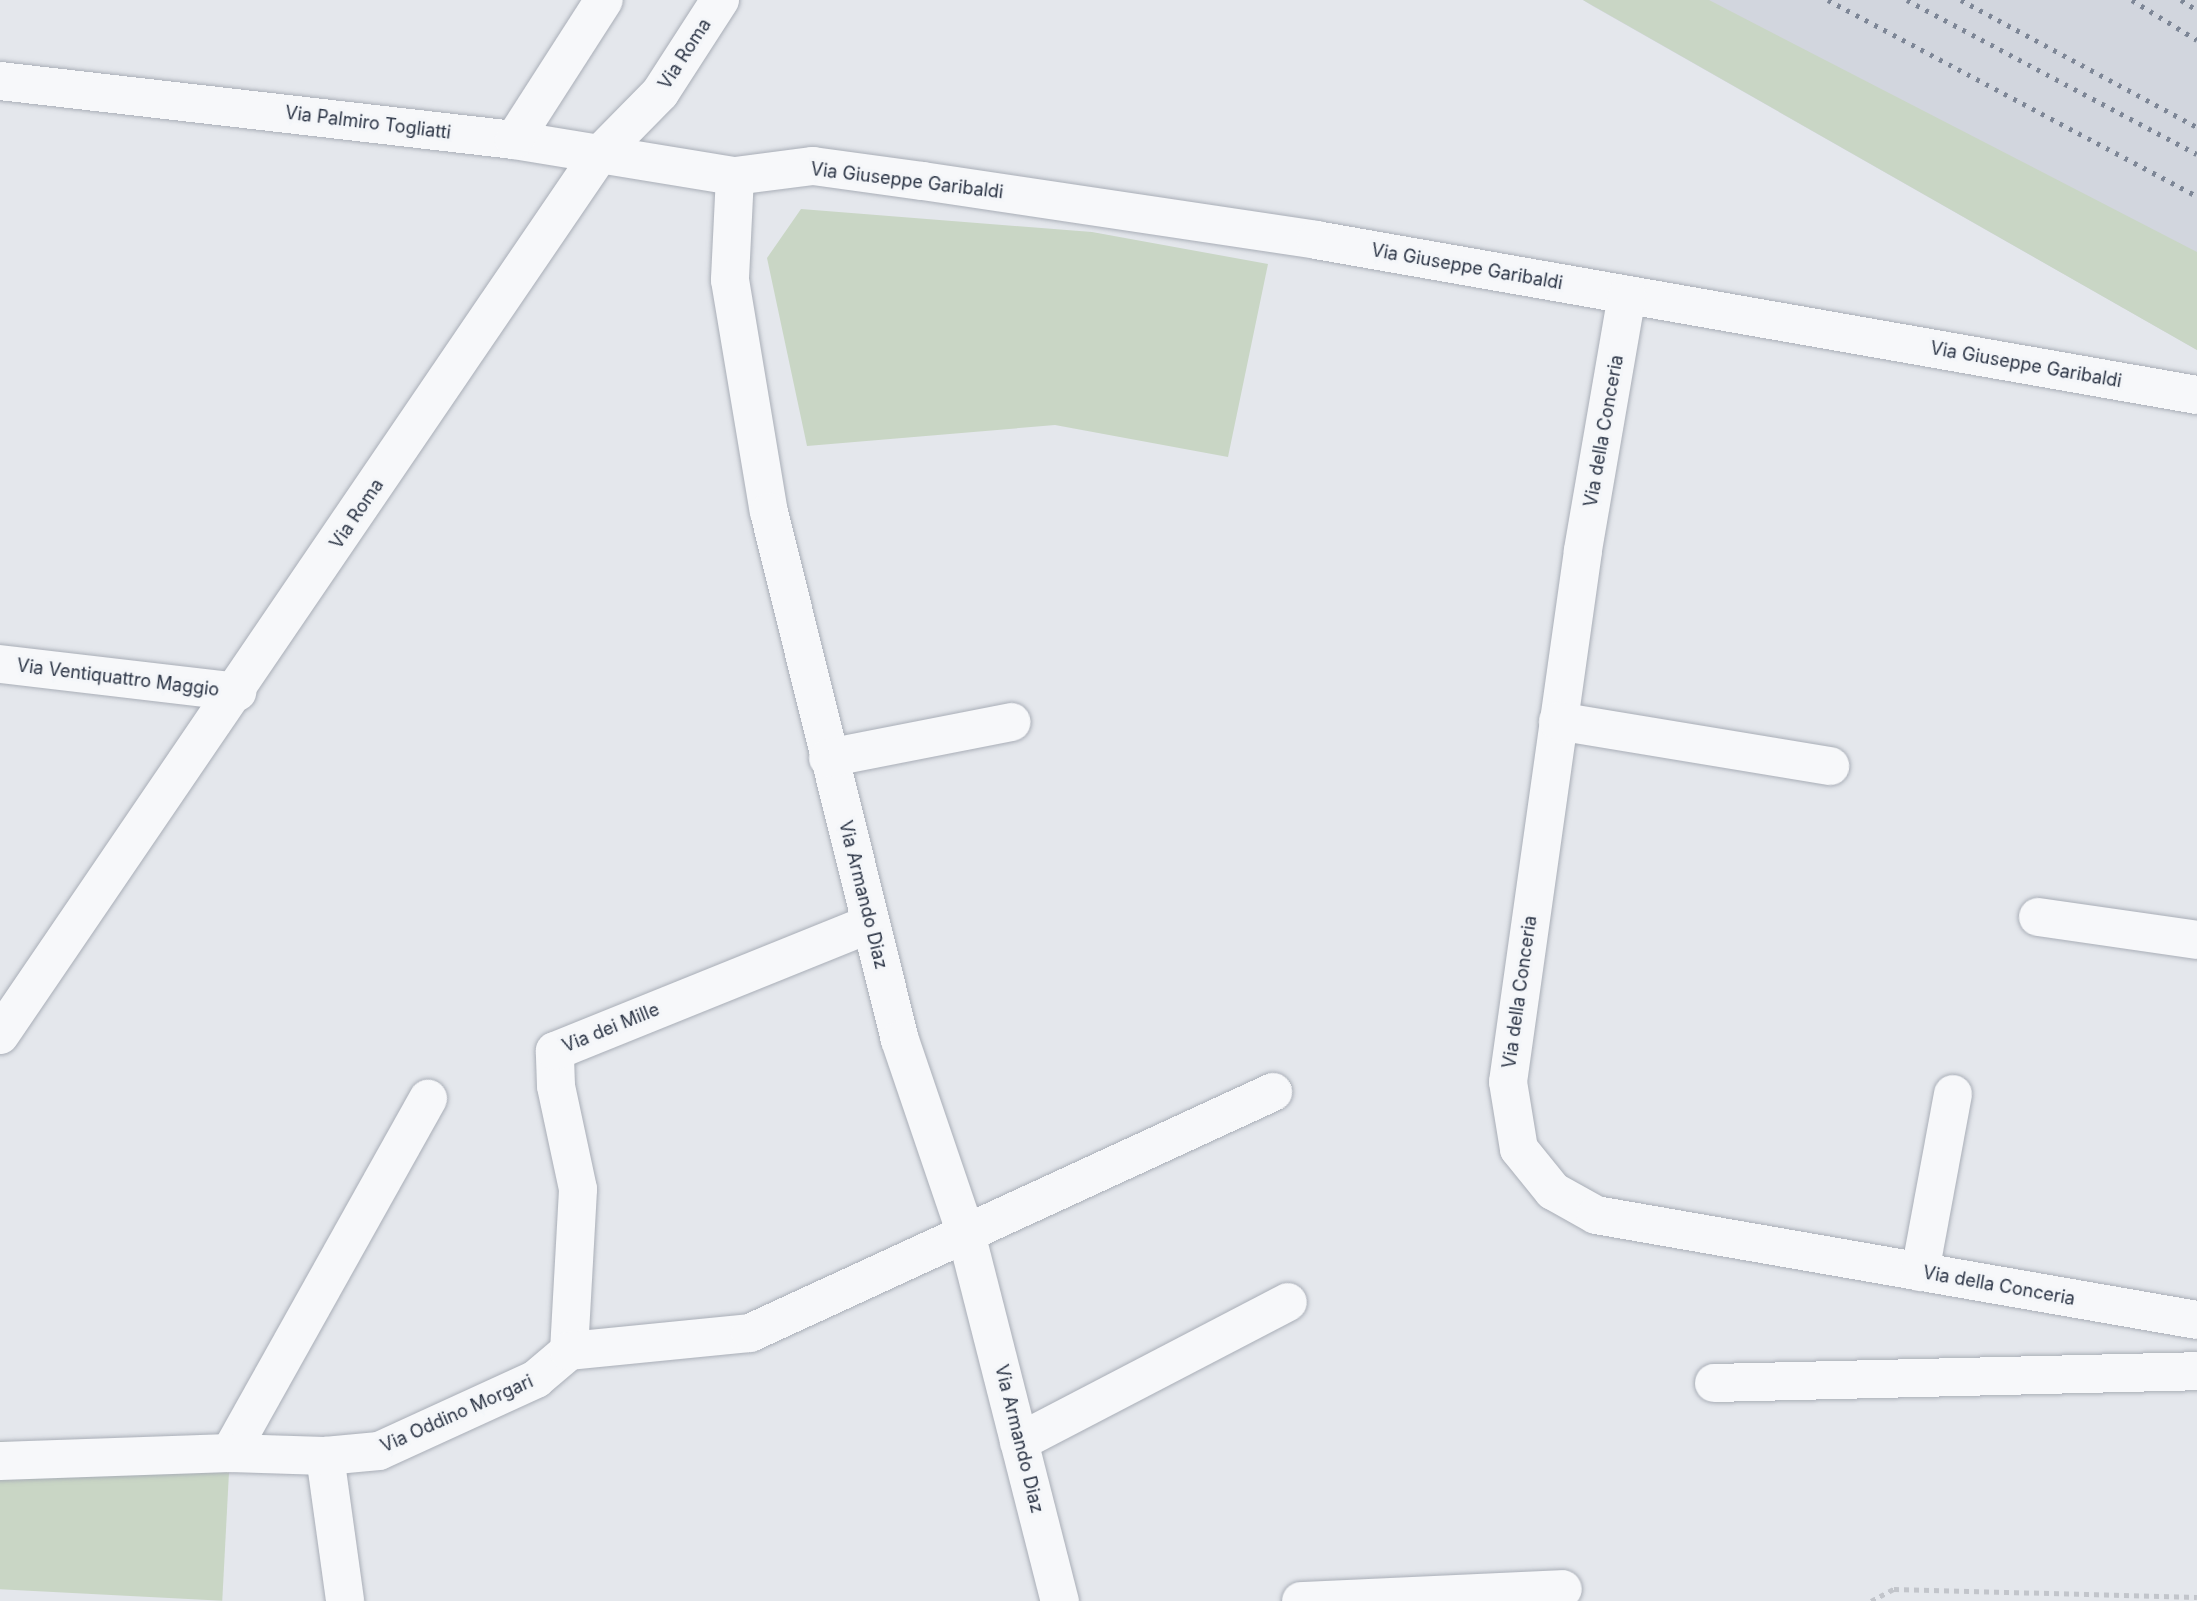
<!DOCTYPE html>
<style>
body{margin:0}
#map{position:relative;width:2197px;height:1601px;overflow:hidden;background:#e4e7ec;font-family:Inter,sans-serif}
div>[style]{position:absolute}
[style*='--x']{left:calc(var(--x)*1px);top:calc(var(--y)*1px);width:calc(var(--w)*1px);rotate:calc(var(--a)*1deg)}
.built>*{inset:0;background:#d2d6de}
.green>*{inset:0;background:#c9d6c5;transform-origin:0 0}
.path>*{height:4.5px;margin-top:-2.25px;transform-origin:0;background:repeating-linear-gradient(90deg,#c2c5cb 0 5px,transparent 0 10px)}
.roads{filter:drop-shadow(0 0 2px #a9aeb7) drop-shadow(0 0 2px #a9aeb7)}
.minor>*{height:38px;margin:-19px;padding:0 19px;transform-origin:19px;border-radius:19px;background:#f7f8fa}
.rail>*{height:5px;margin-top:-2.5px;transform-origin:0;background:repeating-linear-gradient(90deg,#7d8696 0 3.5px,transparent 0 10.5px)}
span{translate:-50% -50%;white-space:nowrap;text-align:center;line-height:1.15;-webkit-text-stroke:6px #f4f6f9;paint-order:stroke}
.street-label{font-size:18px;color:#2b3445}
</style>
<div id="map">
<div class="built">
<div style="clip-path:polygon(1583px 0,2197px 0,2197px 350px,1591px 5px)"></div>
</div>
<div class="green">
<div style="clip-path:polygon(1583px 0,1709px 0,2197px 252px,2197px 350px)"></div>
<div style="clip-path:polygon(801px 209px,1092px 232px,1268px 264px,1228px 457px,1055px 425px,807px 446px,767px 258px)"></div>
<div style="left:230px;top:1453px;width:148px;height:230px;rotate:93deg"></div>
</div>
<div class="path">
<div style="--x:1871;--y:1601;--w:26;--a:-28"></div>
<div style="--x:1894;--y:1589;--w:303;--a:1.5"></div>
</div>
<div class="roads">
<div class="minor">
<div style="--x:0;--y:81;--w:517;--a:6.55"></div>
<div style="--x:514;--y:140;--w:224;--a:9.3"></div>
<div style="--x:735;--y:176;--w:79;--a:-7.3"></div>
<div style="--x:813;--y:166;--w:111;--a:7.8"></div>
<div style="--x:923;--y:181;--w:397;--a:8.5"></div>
<div style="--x:1316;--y:240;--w:895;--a:9.98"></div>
<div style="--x:514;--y:140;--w:166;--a:-57.3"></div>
<div style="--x:735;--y:176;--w:104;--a:92.8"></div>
<div style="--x:730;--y:280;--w:235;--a:80.5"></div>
<div style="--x:769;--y:512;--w:544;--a:76.07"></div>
<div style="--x:900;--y:1040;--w:208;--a:71.2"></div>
<div style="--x:967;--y:1237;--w:376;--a:75.7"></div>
<div style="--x:1627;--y:295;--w:260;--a:99.8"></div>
<div style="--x:1583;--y:551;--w:536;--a:98.04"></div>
<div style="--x:1508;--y:1082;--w:68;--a:80.7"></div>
<div style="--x:1519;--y:1149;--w:54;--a:51"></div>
<div style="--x:1553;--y:1191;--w:49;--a:29.2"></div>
<div style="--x:1596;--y:1215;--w:610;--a:9.91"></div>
<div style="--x:0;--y:664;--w:239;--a:6.7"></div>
<div style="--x:1558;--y:721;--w:276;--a:9.4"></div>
<div style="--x:828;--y:758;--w:187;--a:-11.1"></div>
<div style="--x:2038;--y:917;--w:161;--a:8.2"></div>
<div style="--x:0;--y:1035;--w:1065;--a:-55.76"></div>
<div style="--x:599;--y:155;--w:87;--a:-45.5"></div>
<div style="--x:660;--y:93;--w:111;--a:-57.2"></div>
<div style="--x:1920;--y:1272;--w:181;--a:-79.5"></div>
<div style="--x:569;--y:1351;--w:162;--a:-86.8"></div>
<div style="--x:578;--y:1189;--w:105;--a:-102.1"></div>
<div style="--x:556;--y:1086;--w:35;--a:-92"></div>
<div style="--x:555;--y:1051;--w:340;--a:-22"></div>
<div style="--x:1714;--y:1383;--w:483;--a:-1.4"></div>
<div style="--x:1019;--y:1442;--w:303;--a:-27.5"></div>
<div style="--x:230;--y:1453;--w:406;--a:-60.8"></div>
<div style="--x:325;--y:1456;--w:146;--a:82.1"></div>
<div style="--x:0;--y:1461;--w:230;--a:-2"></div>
<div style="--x:230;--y:1453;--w:95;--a:1.8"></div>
<div style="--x:325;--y:1456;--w:54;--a:-5.3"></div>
<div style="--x:379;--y:1451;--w:173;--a:-24.6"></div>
<div style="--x:536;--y:1379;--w:43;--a:-40.3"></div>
<div style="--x:569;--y:1351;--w:182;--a:-5.7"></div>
<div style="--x:750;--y:1333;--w:576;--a:-24.74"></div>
<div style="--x:1301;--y:1601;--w:262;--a:-2.6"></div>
</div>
</div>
<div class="rail">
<div style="--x:1828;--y:0;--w:418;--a:28"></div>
<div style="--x:1907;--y:0;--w:328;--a:28"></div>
<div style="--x:1961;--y:0;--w:268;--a:28.3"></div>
<div style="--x:2132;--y:0;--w:76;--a:31.6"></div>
<div style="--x:2181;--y:0;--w:19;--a:32"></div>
</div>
<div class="street-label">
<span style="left:685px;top:54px;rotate:-57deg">Via Roma</span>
<span style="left:368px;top:123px;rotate:7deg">Via Palmiro Togliatti</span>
<span style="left:907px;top:181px;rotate:7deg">Via Giuseppe Garibaldi</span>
<span style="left:1467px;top:267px;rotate:10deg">Via Giuseppe Garibaldi</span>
<span style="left:2026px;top:365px;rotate:10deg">Via Giuseppe Garibaldi</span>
<span style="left:1604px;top:431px;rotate:-80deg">Via della Conceria</span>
<span style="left:357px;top:514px;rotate:-56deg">Via Roma</span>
<span style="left:118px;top:678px;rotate:7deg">Via Ventiquattro Maggio</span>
<span style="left:863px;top:895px;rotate:76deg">Via Armando Diaz</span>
<span style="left:1520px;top:992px;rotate:-82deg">Via della Conceria</span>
<span style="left:611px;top:1028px;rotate:-22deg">Via dei Mille</span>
<span style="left:1999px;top:1286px;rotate:10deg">Via della Conceria</span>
<span style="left:457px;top:1414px;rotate:-24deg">Via Oddino Morgari</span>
<span style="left:1019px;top:1439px;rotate:76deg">Via Armando Diaz</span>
</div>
</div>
